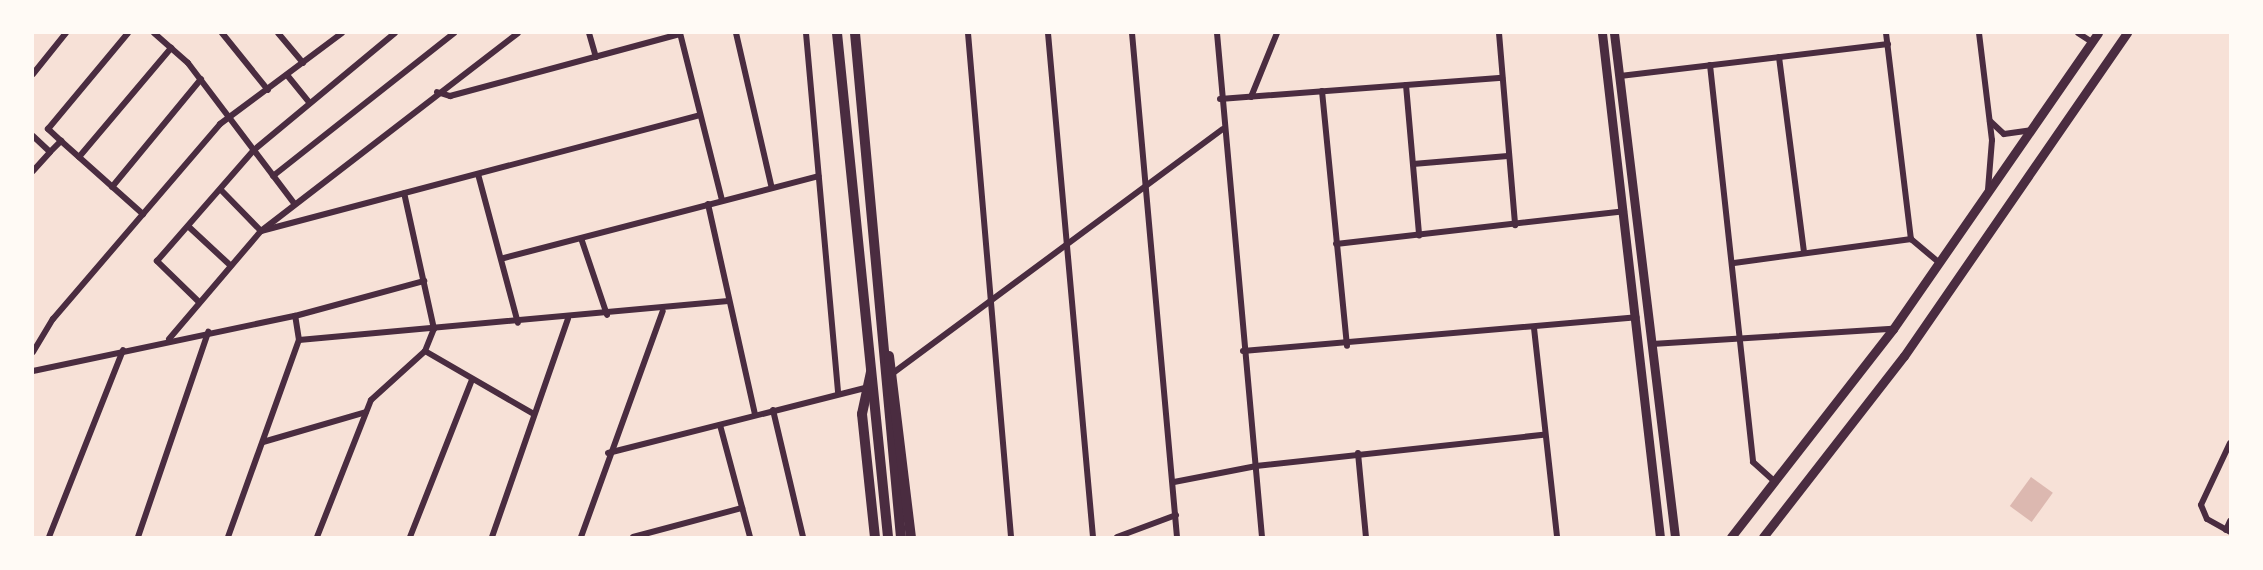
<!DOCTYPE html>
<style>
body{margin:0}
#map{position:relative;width:2263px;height:570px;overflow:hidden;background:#f7e1d7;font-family:"Archivo Narrow",sans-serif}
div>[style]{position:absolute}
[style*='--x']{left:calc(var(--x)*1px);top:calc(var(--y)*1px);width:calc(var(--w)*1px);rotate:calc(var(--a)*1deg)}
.water>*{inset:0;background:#dcb8b0;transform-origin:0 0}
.minor>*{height:6px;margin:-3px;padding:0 3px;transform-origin:3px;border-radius:3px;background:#4a2c40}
.secondary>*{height:9px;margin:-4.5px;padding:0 4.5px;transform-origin:4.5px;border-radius:4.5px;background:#4a2c40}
.primary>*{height:10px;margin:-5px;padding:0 5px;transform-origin:5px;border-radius:5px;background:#4a2c40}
span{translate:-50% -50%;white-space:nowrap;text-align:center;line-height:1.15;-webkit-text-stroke:4.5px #fffaf5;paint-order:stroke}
.frame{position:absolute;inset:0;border:34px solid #fffaf5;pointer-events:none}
</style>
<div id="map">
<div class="water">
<div style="left:2031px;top:477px;width:27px;height:36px;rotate:36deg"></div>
</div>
<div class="minor">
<div style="--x:154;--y:33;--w:45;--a:41.4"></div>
<div style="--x:188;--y:63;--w:176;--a:52.9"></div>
<div style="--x:222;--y:33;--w:73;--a:51.1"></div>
<div style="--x:278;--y:33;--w:39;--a:50"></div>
<div style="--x:589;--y:33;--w:25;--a:74"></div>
<div style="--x:680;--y:33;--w:172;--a:75.9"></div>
<div style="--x:736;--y:33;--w:156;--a:77"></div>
<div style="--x:806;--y:33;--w:362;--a:84.9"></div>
<div style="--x:968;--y:33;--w:506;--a:85.12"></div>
<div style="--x:1048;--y:33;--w:506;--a:84.9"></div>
<div style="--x:1132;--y:33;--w:506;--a:84.9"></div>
<div style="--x:1217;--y:33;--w:506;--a:84.9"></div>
<div style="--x:1499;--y:33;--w:193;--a:85.2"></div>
<div style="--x:1886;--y:33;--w:208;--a:83.1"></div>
<div style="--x:1979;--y:33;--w:108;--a:83.1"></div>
<div style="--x:1992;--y:140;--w:50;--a:94.6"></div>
<div style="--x:2078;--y:33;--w:17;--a:33"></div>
<div style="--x:1779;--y:57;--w:197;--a:82.7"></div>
<div style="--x:1710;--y:65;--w:399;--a:83.8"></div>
<div style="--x:1753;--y:462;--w:28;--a:42"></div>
<div style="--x:33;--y:74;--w:53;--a:-51.2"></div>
<div style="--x:287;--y:75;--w:35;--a:51"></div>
<div style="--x:1620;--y:76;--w:270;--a:-6.8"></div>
<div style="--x:1406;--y:85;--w:151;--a:85"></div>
<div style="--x:1322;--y:91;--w:256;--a:84.4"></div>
<div style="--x:437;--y:92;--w:14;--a:17"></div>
<div style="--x:450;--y:96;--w:238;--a:-15.1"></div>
<div style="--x:1251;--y:97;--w:69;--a:-67.9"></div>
<div style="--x:1220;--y:99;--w:283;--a:-4.3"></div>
<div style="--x:1990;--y:121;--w:19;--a:43"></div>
<div style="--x:2004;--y:134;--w:27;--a:-8"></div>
<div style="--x:33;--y:136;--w:23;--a:43"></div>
<div style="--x:50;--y:152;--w:16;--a:-45"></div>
<div style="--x:61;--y:141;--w:110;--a:41.7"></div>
<div style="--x:61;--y:141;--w:18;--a:-137"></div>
<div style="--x:48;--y:129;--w:125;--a:-50.2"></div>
<div style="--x:79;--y:157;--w:143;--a:-49.8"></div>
<div style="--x:1413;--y:164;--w:95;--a:-4.8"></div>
<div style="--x:33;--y:171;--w:25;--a:-48"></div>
<div style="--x:478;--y:174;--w:154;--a:75"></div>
<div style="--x:273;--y:176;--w:231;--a:-38.3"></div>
<div style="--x:112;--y:187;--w:140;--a:-50.5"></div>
<div style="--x:222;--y:191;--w:56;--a:45.7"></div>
<div style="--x:261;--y:231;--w:454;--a:-14.8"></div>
<div style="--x:708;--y:204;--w:216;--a:77.4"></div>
<div style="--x:189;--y:227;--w:57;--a:42.9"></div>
<div style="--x:582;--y:241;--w:78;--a:71.3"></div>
<div style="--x:1336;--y:244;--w:290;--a:-6.5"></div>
<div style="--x:504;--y:258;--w:325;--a:-14.6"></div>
<div style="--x:1734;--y:263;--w:179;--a:-7.7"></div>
<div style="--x:1911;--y:239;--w:35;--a:40"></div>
<div style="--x:199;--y:302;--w:59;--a:-135.7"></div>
<div style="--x:157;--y:261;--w:147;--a:-48.9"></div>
<div style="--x:254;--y:150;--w:183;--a:-39.7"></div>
<div style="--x:1534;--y:328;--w:210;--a:83.7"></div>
<div style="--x:169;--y:339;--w:142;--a:-49.6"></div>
<div style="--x:261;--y:231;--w:324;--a:-37.6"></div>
<div style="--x:299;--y:340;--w:431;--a:-5.2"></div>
<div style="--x:1652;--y:344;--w:241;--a:-3.6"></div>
<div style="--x:425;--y:351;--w:124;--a:30.1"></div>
<div style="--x:1243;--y:351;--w:395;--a:-4.9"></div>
<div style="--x:33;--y:352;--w:39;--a:-59"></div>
<div style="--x:53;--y:319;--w:257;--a:-49.4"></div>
<div style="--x:220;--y:124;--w:152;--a:-36.7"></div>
<div style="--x:33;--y:371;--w:268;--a:-11.9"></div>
<div style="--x:295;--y:316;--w:134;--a:-15.2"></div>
<div style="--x:893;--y:373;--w:410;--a:-36.5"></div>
<div style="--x:773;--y:410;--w:130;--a:76.7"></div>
<div style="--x:720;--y:425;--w:116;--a:75"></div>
<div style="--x:263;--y:442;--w:107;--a:-16.2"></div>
<div style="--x:2230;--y:443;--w:68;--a:115.1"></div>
<div style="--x:2201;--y:505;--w:15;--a:67"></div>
<div style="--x:2207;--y:519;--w:26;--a:29"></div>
<div style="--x:608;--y:453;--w:264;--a:-14.2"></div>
<div style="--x:1358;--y:453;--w:84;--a:84.6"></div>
<div style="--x:1174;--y:482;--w:84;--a:-11"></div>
<div style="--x:1256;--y:466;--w:289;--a:-6.2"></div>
<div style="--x:2226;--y:530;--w:10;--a:-66"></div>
<div style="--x:49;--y:537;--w:201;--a:-68.4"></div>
<div style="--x:138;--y:537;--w:217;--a:-71.1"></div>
<div style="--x:228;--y:537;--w:209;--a:-70.2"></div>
<div style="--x:299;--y:340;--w:24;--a:-99"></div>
<div style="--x:317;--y:537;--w:147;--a:-68.5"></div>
<div style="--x:371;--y:400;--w:73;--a:-42.2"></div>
<div style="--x:425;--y:351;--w:24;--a:-68"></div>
<div style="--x:434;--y:329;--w:139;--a:-102.4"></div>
<div style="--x:410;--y:537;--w:167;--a:-68.5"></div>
<div style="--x:492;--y:537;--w:231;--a:-70.8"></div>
<div style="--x:581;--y:537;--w:240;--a:-70.1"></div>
<div style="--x:633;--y:537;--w:113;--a:-14.9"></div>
<div style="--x:1117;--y:537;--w:63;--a:-20.4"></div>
</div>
<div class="secondary">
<div style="--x:1602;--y:33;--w:507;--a:83.44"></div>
<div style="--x:1614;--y:33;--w:508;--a:83.1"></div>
<div style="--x:1731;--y:537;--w:264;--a:-52.1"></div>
<div style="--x:1893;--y:329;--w:360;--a:-55.3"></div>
<div style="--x:1763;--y:537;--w:229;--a:-52.1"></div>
<div style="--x:1904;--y:356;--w:393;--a:-55.4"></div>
</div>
<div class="primary">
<div style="--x:837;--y:33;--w:507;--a:84.22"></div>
<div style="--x:855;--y:33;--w:506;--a:84.79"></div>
<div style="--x:889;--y:356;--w:182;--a:83.1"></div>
<div style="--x:871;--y:372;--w:43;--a:102.1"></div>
<div style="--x:862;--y:414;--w:124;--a:84"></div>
</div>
<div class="frame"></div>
</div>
